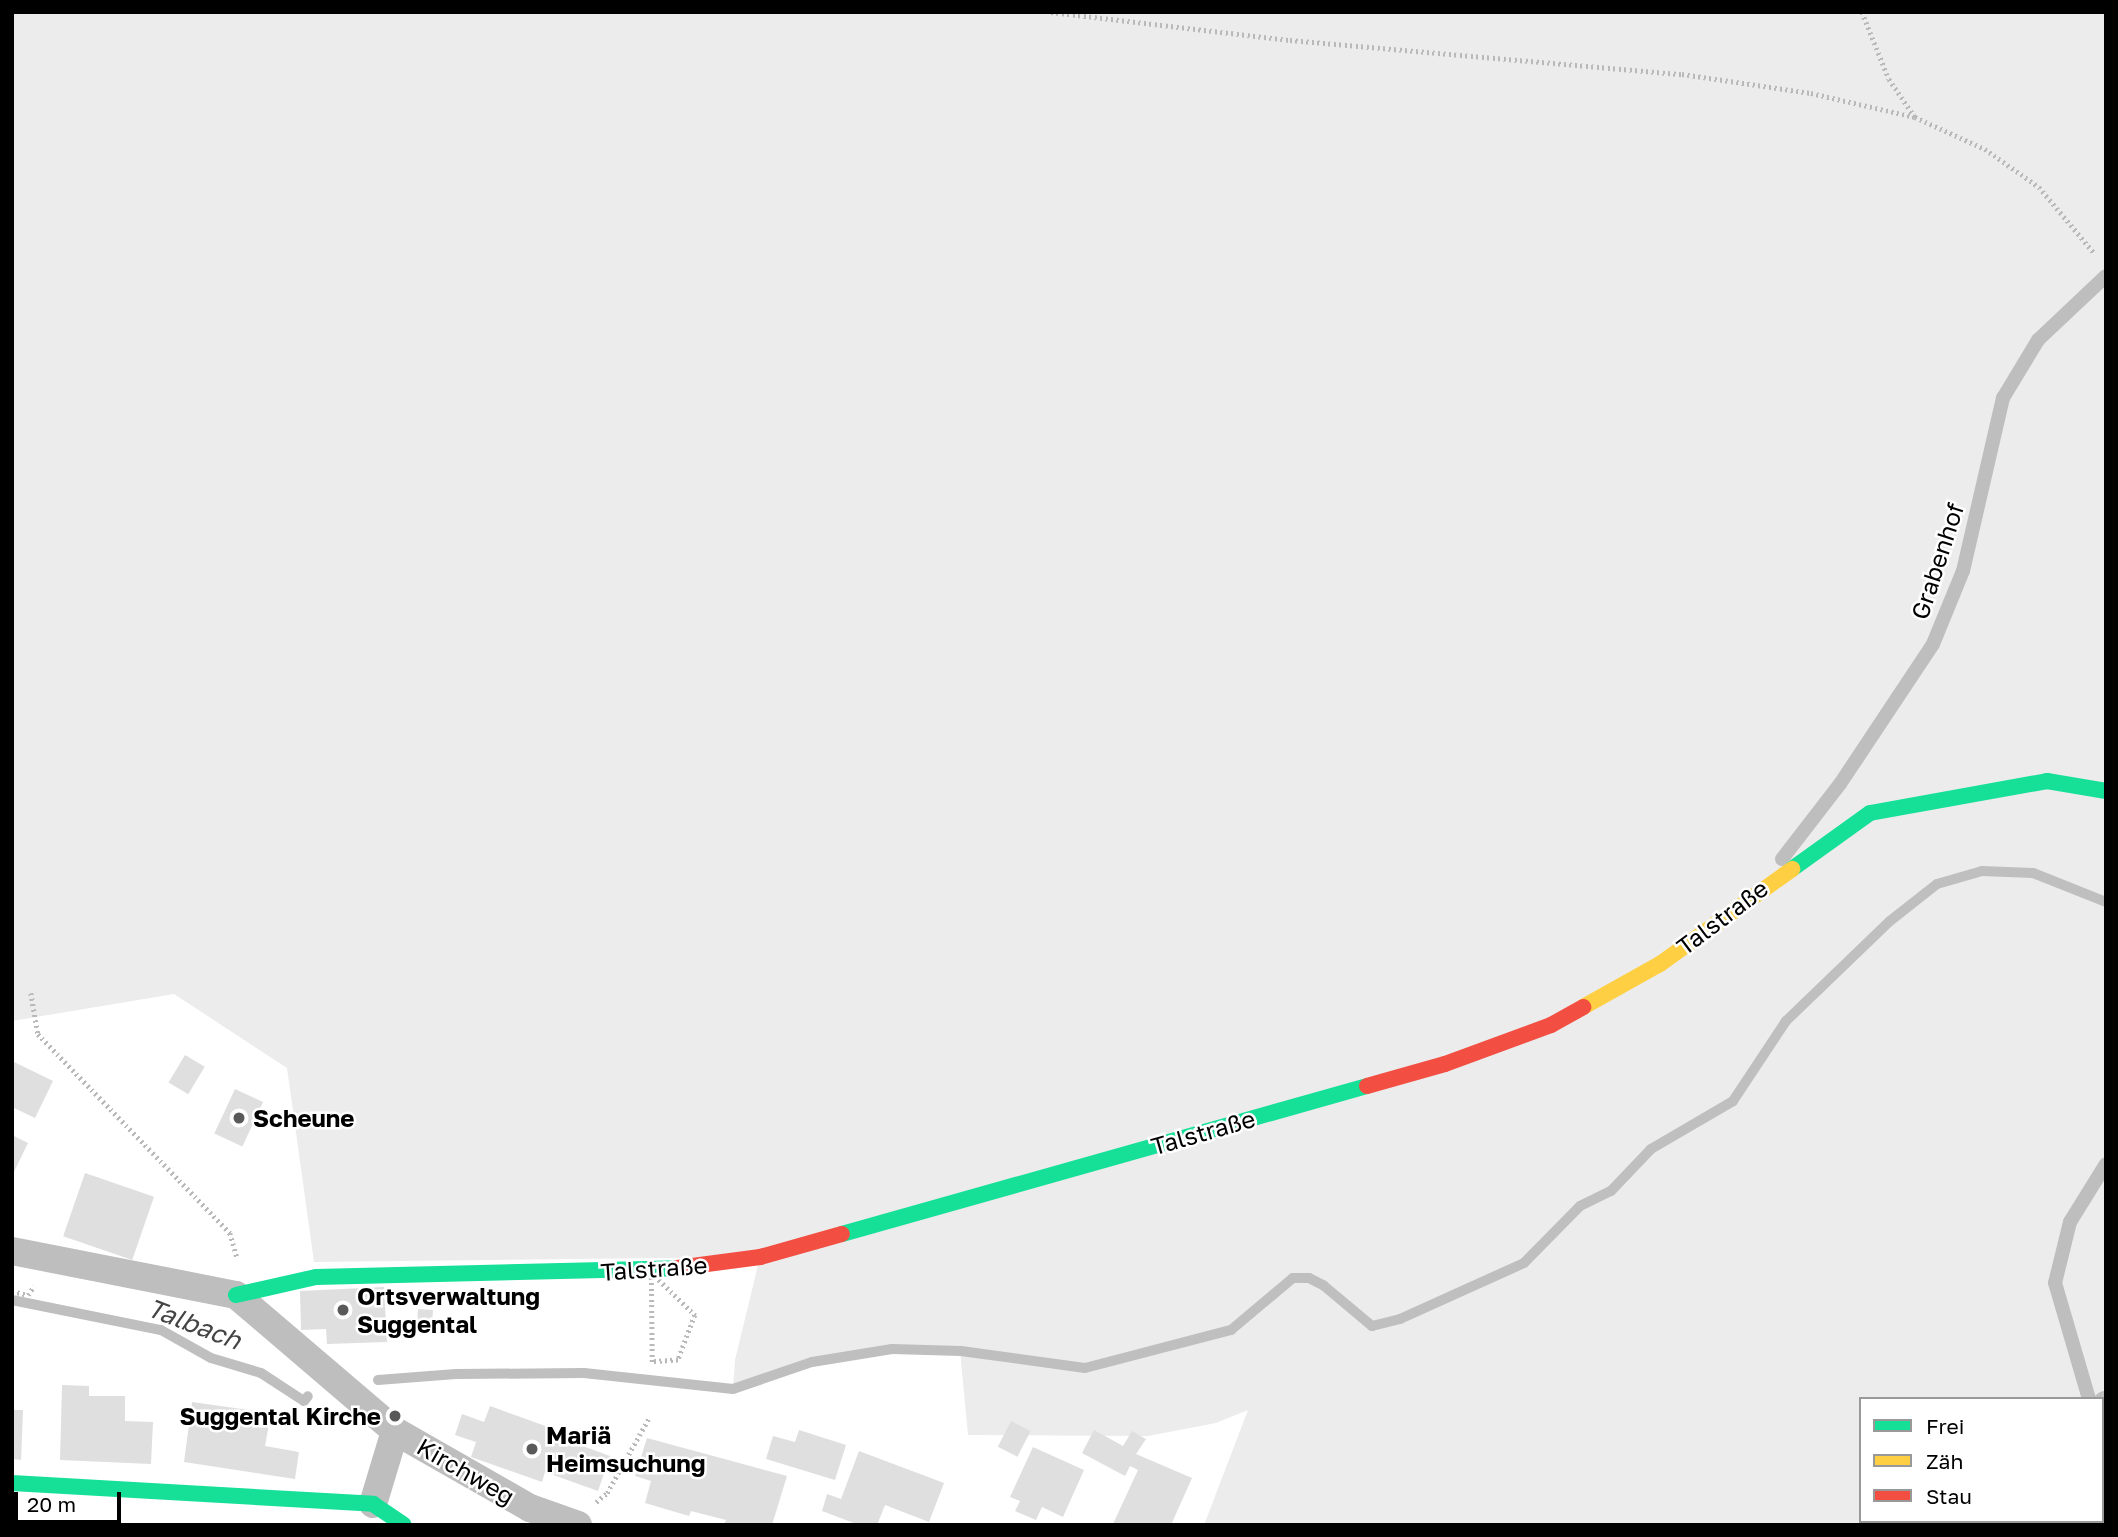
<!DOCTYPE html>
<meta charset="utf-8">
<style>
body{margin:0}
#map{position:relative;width:2118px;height:1537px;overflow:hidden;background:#fff;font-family:"Golos Text",sans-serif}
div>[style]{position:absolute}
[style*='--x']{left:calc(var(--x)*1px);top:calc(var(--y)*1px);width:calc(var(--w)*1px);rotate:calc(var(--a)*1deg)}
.green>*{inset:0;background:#ececec}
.stream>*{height:10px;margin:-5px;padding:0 5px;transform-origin:5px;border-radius:5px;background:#bfbfbf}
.building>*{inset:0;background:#dfdfdf;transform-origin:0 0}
.path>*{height:4.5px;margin-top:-2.25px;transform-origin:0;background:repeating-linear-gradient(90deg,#b9b9b9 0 2px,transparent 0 5.5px)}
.lane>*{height:14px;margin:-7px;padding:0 7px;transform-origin:7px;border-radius:7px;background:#bebebe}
.street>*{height:28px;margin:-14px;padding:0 14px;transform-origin:14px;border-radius:14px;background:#bebebe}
.fast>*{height:16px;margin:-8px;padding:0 8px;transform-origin:8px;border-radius:8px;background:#16e098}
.slow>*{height:16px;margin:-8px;padding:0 8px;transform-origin:8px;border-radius:8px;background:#ffcf43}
.jam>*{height:16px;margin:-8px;padding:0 8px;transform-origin:8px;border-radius:8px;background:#f24e42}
.dots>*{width:19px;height:19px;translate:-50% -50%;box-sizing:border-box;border:4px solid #fff;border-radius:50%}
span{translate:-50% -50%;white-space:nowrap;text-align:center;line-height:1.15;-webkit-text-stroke:5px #fff;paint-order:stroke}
.street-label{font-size:24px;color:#000}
.poi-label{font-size:24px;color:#000;font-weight:700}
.left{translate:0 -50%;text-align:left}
.right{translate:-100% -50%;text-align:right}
.water-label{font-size:26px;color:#444;font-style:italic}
.frame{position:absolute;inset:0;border:14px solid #000;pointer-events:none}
.legend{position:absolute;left:1859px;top:1397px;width:245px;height:126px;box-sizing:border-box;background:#fff;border:2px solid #999;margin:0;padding:9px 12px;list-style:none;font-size:21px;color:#000}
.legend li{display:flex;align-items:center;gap:14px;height:35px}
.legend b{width:35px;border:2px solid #999}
.scale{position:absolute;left:14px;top:1492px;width:107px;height:32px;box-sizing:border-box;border:4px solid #000;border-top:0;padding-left:9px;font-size:21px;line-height:24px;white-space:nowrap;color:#000;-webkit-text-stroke:5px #fff;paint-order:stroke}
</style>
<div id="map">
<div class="green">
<div style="clip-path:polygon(12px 12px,2106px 12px,2106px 1420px,2102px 1399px,1861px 1399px,1861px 1521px,2023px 1521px,2021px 1525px,1204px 1525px,1248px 1410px,1216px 1423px,1148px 1436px,968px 1435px,960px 1351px,854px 1353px,733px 1389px,735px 1360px,760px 1257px,314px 1262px,287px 1068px,174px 994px,12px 1021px)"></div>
</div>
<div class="stream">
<div style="--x:12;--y:1300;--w:152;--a:11.4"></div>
<div style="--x:161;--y:1330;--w:57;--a:29.2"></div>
<div style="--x:211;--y:1358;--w:52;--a:16.7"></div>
<div style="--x:261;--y:1373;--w:51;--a:33.1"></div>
<div style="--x:304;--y:1401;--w:6;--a:-51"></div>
<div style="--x:378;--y:1380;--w:78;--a:-4.4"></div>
<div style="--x:456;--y:1374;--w:128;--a:-0.4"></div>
<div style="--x:584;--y:1373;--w:150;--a:6.1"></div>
<div style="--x:733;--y:1389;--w:83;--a:-18.9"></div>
<div style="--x:812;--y:1362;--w:81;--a:-9.2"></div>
<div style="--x:892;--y:1349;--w:69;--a:1.7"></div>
<div style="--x:961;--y:1351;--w:125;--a:7.8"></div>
<div style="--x:1085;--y:1368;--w:151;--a:-14.6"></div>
<div style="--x:1231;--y:1330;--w:81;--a:-40"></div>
<div style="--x:1293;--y:1278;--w:16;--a:0"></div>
<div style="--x:1309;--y:1278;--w:16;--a:27"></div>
<div style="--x:1323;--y:1285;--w:64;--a:39.9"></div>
<div style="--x:1372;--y:1326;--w:29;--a:-14"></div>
<div style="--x:1400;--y:1319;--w:136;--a:-24.3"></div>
<div style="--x:1524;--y:1263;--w:80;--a:-45.5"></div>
<div style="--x:1580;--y:1206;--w:34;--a:-26"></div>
<div style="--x:1611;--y:1191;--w:58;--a:-46.4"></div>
<div style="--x:1651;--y:1149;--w:95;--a:-30.3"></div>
<div style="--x:1733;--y:1101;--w:96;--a:-56.5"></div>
<div style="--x:1786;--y:1021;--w:144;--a:-43.9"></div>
<div style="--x:1890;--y:921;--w:60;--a:-38.2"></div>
<div style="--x:1937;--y:884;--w:47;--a:-16.1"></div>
<div style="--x:1982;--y:871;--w:51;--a:2.2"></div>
<div style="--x:2033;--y:873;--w:79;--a:21.7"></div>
</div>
<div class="building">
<div style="left:185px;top:1055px;width:23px;height:32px;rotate:31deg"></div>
<div style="clip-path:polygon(12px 1061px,53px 1081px,35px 1118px,12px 1107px)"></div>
<div style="left:235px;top:1089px;width:31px;height:49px;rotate:25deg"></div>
<div style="clip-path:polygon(12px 1135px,28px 1143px,12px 1176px)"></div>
<div style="left:85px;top:1173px;width:73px;height:67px;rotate:19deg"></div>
<div style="clip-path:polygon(384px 1287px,387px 1342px,327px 1344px,326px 1329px,301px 1330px,300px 1291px)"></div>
<div style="left:418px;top:1309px;width:15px;height:20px;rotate:4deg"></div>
<div style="clip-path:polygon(62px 1385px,89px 1386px,89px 1396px,125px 1396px,125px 1421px,153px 1422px,151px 1464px,60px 1460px)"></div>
<div style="clip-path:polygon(192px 1402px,271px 1413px,265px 1446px,299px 1452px,295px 1479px,184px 1462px)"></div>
<div style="clip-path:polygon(490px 1406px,562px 1432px,561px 1438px,610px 1456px,598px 1491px,545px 1472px,542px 1482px,471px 1457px,476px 1442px,455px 1435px,462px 1414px,484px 1422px)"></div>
<div style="clip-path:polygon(12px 1410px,23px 1410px,21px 1460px,12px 1459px)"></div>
<div style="left:1011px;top:1421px;width:22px;height:29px;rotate:27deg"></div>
<div style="clip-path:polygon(799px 1430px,846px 1445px,835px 1480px,766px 1459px,773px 1436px,795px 1442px)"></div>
<div style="clip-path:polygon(1094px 1430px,1123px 1446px,1132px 1431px,1146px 1439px,1136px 1454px,1192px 1478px,1171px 1525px,1113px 1524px,1138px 1470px,1130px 1466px,1125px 1476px,1082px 1453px)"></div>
<div style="clip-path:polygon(647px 1438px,787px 1476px,772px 1525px,724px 1525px,726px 1520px,691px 1511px,689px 1516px,645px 1503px,651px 1481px,635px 1476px)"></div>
<div style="clip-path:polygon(1033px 1447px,1084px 1470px,1063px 1517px,1042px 1507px,1036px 1520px,1015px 1511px,1020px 1501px,1010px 1497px)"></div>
<div style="clip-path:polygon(859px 1451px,944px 1483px,929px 1522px,885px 1505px,877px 1525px,859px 1525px,822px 1511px,827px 1494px,841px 1499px)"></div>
</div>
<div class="path">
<div style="--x:1051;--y:12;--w:241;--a:6.7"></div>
<div style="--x:1290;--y:40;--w:393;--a:5"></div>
<div style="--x:1682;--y:74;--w:130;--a:8.4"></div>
<div style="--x:1811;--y:93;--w:107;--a:13"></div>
<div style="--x:1915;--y:117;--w:77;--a:24.6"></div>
<div style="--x:1985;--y:149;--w:66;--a:35.1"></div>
<div style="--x:2039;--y:187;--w:87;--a:50.1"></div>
<div style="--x:1862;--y:12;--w:72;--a:68.1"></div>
<div style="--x:1889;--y:79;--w:46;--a:55.6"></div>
<div style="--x:31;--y:993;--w:42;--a:80.3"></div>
<div style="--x:38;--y:1034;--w:277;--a:46"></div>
<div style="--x:230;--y:1233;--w:25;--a:74"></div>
<div style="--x:651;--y:1272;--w:62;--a:44.3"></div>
<div style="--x:695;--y:1315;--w:48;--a:110.7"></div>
<div style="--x:678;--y:1360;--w:26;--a:176"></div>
<div style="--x:652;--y:1362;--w:90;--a:-90.6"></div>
<div style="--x:12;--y:1291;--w:16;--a:14"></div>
<div style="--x:28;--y:1295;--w:11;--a:-56"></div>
<div style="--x:596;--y:1502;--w:14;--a:-39"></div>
<div style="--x:607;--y:1493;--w:86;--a:-60.8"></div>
</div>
<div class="lane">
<div style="--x:1782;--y:859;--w:95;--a:-52.3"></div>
<div style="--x:1840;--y:784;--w:168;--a:-56.4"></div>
<div style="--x:1933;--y:644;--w:79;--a:-67.7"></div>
<div style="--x:1963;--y:571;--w:178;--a:-77"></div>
<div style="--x:2003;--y:398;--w:68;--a:-58.9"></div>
<div style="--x:2038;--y:340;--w:93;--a:-43.3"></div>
<div style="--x:2089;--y:1399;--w:121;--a:-106.3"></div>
<div style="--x:2055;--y:1283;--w:63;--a:-76.2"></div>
<div style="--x:2070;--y:1222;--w:68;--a:-58.2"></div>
</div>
<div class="street">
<div style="--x:12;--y:1251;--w:228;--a:11.1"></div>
<div style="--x:236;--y:1295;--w:209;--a:40.5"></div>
<div style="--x:395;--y:1431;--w:155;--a:29.7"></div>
<div style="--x:530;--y:1508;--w:51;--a:19.5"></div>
<div style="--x:2102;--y:1409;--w:6;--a:-45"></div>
<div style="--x:373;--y:1504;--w:76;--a:-73.2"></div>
<div style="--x:2021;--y:1525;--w:4;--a:-63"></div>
</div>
<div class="fast">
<div style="--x:1792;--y:869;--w:96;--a:-35.7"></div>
<div style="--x:1870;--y:813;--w:180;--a:-10.2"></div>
<div style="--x:2047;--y:781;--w:60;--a:9.6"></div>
<div style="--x:842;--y:1234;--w:545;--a:-15.74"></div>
<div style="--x:236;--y:1295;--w:82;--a:-12.7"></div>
<div style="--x:316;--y:1277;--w:361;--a:-1.4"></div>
<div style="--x:12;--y:1483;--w:362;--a:3.3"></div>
<div style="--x:373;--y:1504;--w:37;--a:34"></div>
</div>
<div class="slow">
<div style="--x:1583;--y:1007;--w:88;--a:-29.2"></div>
<div style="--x:1660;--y:964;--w:163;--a:-35.7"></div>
</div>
<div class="jam">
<div style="--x:1367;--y:1086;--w:81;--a:-15.8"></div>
<div style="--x:1445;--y:1064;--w:113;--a:-20.2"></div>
<div style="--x:1551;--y:1025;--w:37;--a:-29"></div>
<div style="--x:677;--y:1268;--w:84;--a:-7.5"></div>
<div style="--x:760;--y:1257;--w:85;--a:-15.7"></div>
</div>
<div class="dots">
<div style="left:239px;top:1118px;background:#595959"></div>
<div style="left:343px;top:1310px;background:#595959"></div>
<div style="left:395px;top:1416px;background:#595959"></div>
<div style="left:532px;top:1449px;background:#595959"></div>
</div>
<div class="street-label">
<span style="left:1937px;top:561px;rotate:-72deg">Grabenhof</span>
<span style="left:1722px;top:917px;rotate:-37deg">Talstraße</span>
<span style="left:1203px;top:1132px;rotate:-16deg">Talstraße</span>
<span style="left:654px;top:1268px;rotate:-4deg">Talstraße</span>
<span style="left:466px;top:1471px;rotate:30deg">Kirchweg</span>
</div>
<div class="poi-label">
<span class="left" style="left:253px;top:1118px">Scheune</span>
<span class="left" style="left:357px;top:1310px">Ortsverwaltung<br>Suggental</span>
<span class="right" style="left:381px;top:1416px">Suggental Kirche</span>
<span class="left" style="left:546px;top:1449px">Mariä<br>Heimsuchung</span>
</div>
<div class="water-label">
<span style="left:194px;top:1324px;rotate:21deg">Talbach</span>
</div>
<div class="frame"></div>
<ul class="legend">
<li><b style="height:9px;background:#16e098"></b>Frei</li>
<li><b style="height:9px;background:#ffcf43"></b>Zäh</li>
<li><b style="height:9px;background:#f24e42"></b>Stau</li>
</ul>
<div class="scale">20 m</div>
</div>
